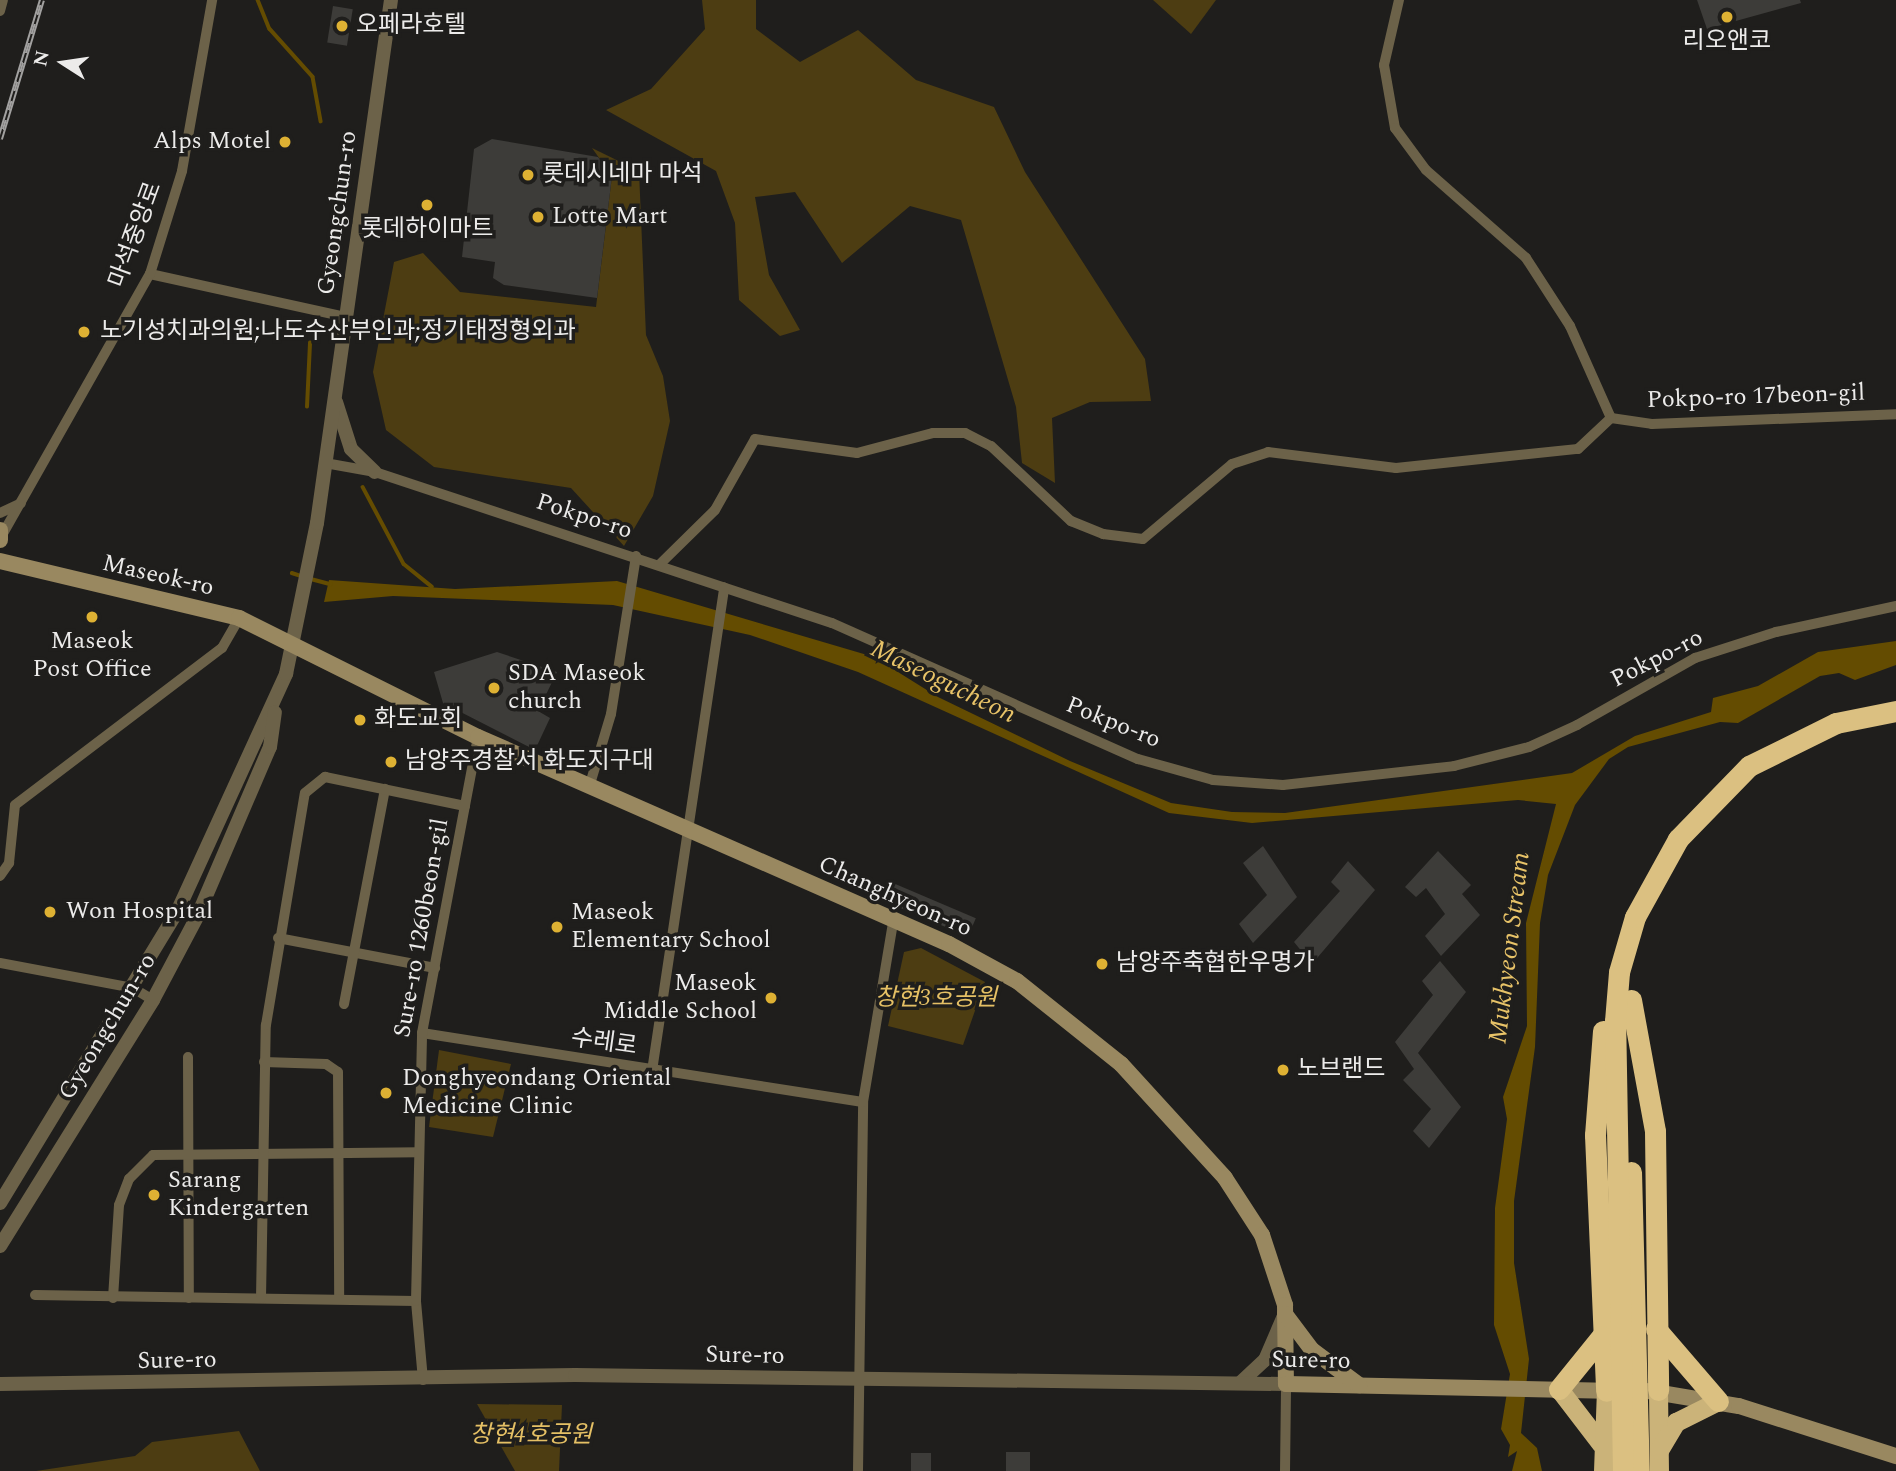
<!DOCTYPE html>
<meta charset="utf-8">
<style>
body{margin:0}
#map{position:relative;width:1896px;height:1471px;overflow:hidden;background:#1f1e1c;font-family:Spectral,"Noto Sans KR",serif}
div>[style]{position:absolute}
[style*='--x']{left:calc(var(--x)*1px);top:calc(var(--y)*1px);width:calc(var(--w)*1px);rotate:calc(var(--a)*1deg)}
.green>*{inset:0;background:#4d3d12}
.water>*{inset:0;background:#644c01}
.stream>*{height:3.5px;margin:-1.75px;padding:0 1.75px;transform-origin:1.75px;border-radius:1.75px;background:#644c01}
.building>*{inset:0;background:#3d3c39;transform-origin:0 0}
.minor>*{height:10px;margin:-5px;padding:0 5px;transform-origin:5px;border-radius:5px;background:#6c6249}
.tertiary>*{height:14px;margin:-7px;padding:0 7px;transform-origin:7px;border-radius:7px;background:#6c6249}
.secondary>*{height:16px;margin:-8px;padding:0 8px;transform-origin:8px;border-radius:8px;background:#998860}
.trunk>*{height:19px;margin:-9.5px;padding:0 9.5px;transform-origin:9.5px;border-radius:9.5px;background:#cbb379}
.motorway>*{height:21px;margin:-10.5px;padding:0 10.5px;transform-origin:10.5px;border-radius:10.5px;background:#dbc081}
.rail>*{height:6px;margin-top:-3px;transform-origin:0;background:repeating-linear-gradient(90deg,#1f1e1c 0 10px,#a2a1a0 0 20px);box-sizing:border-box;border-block:2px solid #a2a1a0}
.dots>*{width:19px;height:19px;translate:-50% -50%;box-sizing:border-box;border:4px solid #1f1e1c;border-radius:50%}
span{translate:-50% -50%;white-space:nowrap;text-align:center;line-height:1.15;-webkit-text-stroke:7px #1f1e1c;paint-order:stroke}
.poi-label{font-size:24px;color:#ecebea}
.left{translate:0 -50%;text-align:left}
.right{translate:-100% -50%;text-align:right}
.street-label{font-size:24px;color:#ecebea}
.park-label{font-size:24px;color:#e5c065;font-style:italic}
.water-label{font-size:26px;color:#e8c368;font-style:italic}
.north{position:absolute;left:28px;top:28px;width:70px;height:70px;-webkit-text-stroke:5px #1f1e1c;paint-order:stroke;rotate:282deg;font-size:19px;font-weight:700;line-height:28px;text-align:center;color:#ecebea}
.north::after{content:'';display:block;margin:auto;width:24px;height:32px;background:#ecebea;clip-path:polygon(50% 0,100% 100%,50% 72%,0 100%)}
</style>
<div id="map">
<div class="green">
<div style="clip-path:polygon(702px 0,756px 0,756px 29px,800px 62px,858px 30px,916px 80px,994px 107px,1025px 172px,1145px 359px,1151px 401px,1090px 402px,1052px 418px,1055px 483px,1022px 463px,1016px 407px,961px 220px,910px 206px,842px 263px,795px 192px,755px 197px,769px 275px,800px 330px,780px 336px,739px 300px,735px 223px,716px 171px,606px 110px,651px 89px,705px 29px)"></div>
<div style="clip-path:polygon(1153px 0,1216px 0,1191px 34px)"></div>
<div style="clip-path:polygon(592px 148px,639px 171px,646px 335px,663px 376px,670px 421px,653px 496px,624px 546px,571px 488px,434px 467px,386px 430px,373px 372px,394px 262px,423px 253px,460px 292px,596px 307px,612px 176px)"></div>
<div style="clip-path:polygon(921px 948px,985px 982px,963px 1045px,888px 1026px,904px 952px)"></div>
<div style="clip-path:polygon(439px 1050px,511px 1064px,493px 1137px,429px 1127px)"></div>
<div style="clip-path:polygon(477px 1404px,562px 1405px,559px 1471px,515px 1471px)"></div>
<div style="clip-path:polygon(239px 1431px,260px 1471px,36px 1471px,135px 1456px,152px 1442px)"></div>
</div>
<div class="water">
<div style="clip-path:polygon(329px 580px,455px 589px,617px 581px,874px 657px,938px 697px,1070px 761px,1171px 803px,1232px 812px,1285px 813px,1572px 773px,1635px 736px,1711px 712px,1713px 698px,1758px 686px,1818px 652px,1896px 641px,1896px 665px,1855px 680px,1839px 673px,1820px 676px,1738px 723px,1720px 722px,1628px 747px,1609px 759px,1575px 805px,1548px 875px,1540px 923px,1535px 1047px,1514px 1201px,1514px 1263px,1529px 1359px,1521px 1433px,1537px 1448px,1542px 1471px,1512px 1471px,1517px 1451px,1508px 1457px,1510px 1445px,1501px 1429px,1510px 1374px,1494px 1325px,1495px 1208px,1507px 1119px,1503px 1097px,1527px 1026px,1526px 923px,1556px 804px,1518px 800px,1252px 823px,1169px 813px,858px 672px,750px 635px,613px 605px,393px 596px,324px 602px)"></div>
</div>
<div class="stream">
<div style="--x:258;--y:0;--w:31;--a:68"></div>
<div style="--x:270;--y:29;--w:64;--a:48.1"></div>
<div style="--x:313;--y:77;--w:45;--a:79.7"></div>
<div style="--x:307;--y:407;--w:64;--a:-87.3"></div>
<div style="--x:363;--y:487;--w:87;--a:62"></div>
<div style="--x:404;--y:564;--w:36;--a:39"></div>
<div style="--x:292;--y:573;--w:13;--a:18"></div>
<div style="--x:311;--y:579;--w:20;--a:15"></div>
</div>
<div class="building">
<div style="clip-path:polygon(1697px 0,1800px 0,1801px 3px,1707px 29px)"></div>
<div style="left:333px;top:6px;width:20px;height:37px;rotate:9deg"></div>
<div style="clip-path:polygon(492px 139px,598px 157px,612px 176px,597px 298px,504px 285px,493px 278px,495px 262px,462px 257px,474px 149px)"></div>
<div style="clip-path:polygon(497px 652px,557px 672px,538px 711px,550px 718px,535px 750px,443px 703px,434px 672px)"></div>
<div style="clip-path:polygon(1263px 846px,1297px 897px,1253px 943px,1239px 924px,1267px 895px,1243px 863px)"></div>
<div style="clip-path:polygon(1438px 851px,1471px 885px,1462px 894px,1480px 915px,1441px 956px,1425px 936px,1445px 914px,1426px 888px,1416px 897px,1405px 887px)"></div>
<div style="clip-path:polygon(1348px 861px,1375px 890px,1312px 964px,1294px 942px,1340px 891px,1331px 882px)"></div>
<div style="left:893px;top:883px;width:90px;height:20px;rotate:23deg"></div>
<div style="clip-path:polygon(1440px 961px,1466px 992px,1418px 1053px,1461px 1107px,1429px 1148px,1413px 1131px,1431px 1109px,1403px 1080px,1414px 1069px,1395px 1042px,1433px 995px,1422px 981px)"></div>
<div style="left:1030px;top:1452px;width:19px;height:24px;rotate:90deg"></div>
<div style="left:931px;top:1453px;width:18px;height:20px;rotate:90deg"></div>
</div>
<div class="minor">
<div style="--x:1399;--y:0;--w:67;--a:103"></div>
<div style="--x:1384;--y:65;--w:64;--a:80.1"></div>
<div style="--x:1395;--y:128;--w:52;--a:53.6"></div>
<div style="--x:1426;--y:170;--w:133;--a:41.3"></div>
<div style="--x:1526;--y:258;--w:81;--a:57.1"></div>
<div style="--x:1570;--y:326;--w:101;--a:66"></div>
<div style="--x:1611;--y:418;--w:41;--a:8.3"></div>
<div style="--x:1652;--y:424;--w:244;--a:-2.3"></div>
<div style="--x:0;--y:11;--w:11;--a:-75"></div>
<div style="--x:150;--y:274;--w:201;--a:12.4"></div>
<div style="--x:325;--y:463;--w:51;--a:10.2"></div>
<div style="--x:375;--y:472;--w:481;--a:18.3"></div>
<div style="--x:832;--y:623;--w:335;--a:24"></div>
<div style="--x:1138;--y:759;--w:78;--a:15.6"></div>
<div style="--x:1213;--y:780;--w:70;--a:4.1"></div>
<div style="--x:1283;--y:785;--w:172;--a:-6.3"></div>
<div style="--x:1454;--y:766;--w:77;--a:-14.2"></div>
<div style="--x:1529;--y:747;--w:53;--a:-24.6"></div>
<div style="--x:1577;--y:725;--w:136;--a:-29.6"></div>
<div style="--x:1695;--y:658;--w:85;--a:-17.8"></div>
<div style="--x:1776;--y:632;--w:123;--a:-12.2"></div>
<div style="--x:0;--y:513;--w:23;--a:-25"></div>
<div style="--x:1;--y:537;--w:302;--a:-60.5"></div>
<div style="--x:150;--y:274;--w:108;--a:-72.7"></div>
<div style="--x:182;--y:171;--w:174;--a:-80"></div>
<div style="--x:659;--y:565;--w:78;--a:-44.5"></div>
<div style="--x:715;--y:510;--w:81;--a:-60.6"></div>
<div style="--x:755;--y:439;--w:103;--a:7.8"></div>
<div style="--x:857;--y:453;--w:79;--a:-14.7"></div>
<div style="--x:933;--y:433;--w:32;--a:0"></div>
<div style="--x:965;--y:433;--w:29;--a:27"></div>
<div style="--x:991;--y:446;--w:110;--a:43.2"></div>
<div style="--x:1071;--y:521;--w:35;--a:22"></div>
<div style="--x:1103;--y:534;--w:40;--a:7.1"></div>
<div style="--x:1143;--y:539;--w:116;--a:-40.1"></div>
<div style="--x:1232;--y:464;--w:38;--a:-18"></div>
<div style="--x:1268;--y:452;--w:129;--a:7.1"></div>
<div style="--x:1396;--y:468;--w:183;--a:-6"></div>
<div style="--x:1578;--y:449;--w:45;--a:-43.2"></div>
<div style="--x:590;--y:784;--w:73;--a:-73.3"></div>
<div style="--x:611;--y:714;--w:160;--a:-81"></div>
<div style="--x:0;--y:876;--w:16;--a:-55"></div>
<div style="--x:9;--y:863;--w:58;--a:-84.1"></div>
<div style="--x:15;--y:805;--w:260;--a:-37.2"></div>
<div style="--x:222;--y:648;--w:34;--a:-60"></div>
<div style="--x:278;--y:938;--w:160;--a:10.8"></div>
<div style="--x:0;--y:963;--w:135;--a:10.6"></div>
<div style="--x:133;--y:988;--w:23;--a:31"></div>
<div style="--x:344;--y:1004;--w:219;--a:-79.2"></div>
<div style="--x:422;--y:1033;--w:446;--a:8.9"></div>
<div style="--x:188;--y:1057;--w:241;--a:89.8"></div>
<div style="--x:264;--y:1062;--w:62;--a:1.8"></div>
<div style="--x:326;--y:1064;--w:14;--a:34"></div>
<div style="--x:338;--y:1072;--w:227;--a:89.7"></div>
<div style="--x:652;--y:1071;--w:489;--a:-81.5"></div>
<div style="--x:35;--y:1295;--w:381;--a:0.9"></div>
<div style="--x:113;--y:1298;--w:93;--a:-86.3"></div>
<div style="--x:119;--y:1205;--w:28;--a:-69"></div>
<div style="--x:129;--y:1179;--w:34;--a:-45"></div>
<div style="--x:153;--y:1155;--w:266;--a:-0.6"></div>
<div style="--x:261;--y:1298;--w:273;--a:-89"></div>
<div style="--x:266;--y:1025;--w:235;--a:-80.5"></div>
<div style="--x:305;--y:793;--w:26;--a:-39"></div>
<div style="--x:325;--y:777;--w:143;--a:11.7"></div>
<div style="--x:423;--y:1380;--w:79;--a:-95.1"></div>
<div style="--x:416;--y:1301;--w:268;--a:-88.7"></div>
<div style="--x:422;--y:1033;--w:301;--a:-79.3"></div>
<div style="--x:858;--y:1471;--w:369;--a:-89.2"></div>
<div style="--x:863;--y:1102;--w:182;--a:-80.5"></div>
<div style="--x:1285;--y:1471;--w:87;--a:-89.3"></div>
</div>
<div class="tertiary">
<div style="--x:336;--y:402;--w:49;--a:72.3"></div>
<div style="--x:351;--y:449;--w:33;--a:44"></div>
<div style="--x:0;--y:1203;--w:343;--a:-58.7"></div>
<div style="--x:178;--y:910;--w:260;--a:-65.4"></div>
<div style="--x:286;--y:674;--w:154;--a:-78.4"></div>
<div style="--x:317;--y:523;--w:528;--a:-81.95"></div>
<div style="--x:0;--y:1246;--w:290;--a:-58.1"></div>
<div style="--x:153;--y:1000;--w:94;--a:-62.1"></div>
<div style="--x:197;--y:917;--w:185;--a:-66.8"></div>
<div style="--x:270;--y:747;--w:35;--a:-82"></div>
<div style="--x:1240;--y:1383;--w:34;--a:-43"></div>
<div style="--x:1265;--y:1360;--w:46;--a:-66.8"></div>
<div style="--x:0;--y:1384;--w:575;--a:-0.9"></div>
<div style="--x:575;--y:1375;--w:711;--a:0.73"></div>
</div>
<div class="secondary">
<div style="--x:0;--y:530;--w:10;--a:90"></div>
<div style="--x:0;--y:561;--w:246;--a:13.4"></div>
<div style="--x:239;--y:618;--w:267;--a:26.5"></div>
<div style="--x:478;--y:737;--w:514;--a:23.73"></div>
<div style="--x:949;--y:944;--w:77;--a:28.6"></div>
<div style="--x:1017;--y:981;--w:133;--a:38.6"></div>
<div style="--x:1121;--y:1064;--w:154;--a:47.6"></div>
<div style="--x:1225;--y:1178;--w:68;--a:57"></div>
<div style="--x:1262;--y:1235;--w:74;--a:71.8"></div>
<div style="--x:1285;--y:1305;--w:79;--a:89.3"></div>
<div style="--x:1286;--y:1384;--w:330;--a:1.2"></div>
<div style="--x:1285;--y:1314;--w:45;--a:53.1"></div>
<div style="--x:1312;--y:1350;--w:59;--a:36.7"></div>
<div style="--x:1649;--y:1391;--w:91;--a:9.5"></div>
<div style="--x:1739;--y:1406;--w:165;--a:17.7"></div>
</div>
<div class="trunk">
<div style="--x:1559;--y:1389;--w:69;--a:52.6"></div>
<div style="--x:1658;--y:1390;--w:81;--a:89.3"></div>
<div style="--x:1659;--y:1450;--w:33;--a:-59"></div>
<div style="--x:1676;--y:1422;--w:47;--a:-26.6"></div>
<div style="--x:1603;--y:1471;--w:80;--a:-87.9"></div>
</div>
<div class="motorway">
<div style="--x:1631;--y:1000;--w:133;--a:79.6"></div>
<div style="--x:1655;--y:1131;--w:259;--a:89.3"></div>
<div style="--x:1603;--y:1031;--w:104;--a:94.4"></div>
<div style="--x:1595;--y:1135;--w:256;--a:87.5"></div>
<div style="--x:1631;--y:1172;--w:299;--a:88.5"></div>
<div style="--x:1656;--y:1329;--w:95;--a:49.3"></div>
<div style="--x:1559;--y:1389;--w:68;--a:-50.9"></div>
<div style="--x:1623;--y:1471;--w:450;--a:-91"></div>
<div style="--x:1615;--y:1021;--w:49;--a:-85.3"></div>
<div style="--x:1619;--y:972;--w:57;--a:-73.8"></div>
<div style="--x:1635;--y:917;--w:89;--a:-61.1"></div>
<div style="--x:1678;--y:839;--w:102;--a:-45.8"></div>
<div style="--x:1749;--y:766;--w:97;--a:-26.3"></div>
<div style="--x:1836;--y:723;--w:61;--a:-11.3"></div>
</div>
<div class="rail">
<div style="--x:0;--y:139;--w:145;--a:-73.2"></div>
</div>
<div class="dots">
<div style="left:1727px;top:17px;background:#deb133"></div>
<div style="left:342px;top:26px;background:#deb133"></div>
<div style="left:285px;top:142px;background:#deb133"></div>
<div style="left:528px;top:175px;background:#deb133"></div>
<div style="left:427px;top:205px;background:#deb133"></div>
<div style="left:538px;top:217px;background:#deb133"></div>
<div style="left:84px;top:332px;background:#deb133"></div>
<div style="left:92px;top:617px;background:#deb133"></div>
<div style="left:494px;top:688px;background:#deb133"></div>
<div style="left:360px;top:720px;background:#deb133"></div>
<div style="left:391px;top:762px;background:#deb133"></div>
<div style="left:50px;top:912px;background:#deb133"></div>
<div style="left:557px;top:927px;background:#deb133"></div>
<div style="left:1102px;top:964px;background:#deb133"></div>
<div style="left:771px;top:998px;background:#deb133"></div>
<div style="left:1283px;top:1070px;background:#deb133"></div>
<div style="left:386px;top:1093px;background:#deb133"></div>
<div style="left:154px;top:1195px;background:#deb133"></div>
</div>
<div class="poi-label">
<span class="left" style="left:356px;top:26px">오페라호텔</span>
<span style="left:1727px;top:42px">리오앤코</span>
<span class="right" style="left:271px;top:142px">Alps Motel</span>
<span class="left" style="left:542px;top:175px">롯데시네마 마석</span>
<span class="left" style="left:552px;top:217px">Lotte Mart</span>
<span style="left:427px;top:230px">롯데하이마트</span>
<span class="left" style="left:100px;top:332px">노기성치과의원;나도수산부인과;정기태정형외과</span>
<span style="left:92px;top:656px">Maseok<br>Post Office</span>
<span class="left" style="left:508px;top:688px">SDA Maseok<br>church</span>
<span class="left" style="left:374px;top:720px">화도교회</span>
<span class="left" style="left:405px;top:762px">남양주경찰서 화도지구대</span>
<span class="left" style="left:66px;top:912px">Won Hospital</span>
<span class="left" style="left:571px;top:927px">Maseok<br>Elementary School</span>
<span class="left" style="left:1116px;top:964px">남양주축협한우명가</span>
<span class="right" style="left:757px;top:998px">Maseok<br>Middle School</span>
<span class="left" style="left:1297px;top:1070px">노브랜드</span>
<span class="left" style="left:402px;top:1093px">Donghyeondang Oriental<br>Medicine Clinic</span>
<span class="left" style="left:168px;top:1195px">Sarang<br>Kindergarten</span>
</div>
<div class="street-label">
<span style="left:338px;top:213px;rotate:-82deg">Gyeongchun-ro</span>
<span style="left:136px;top:235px;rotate:-70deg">마석중앙로</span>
<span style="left:1756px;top:397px;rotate:-2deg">Pokpo-ro 17beon-gil</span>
<span style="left:584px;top:517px;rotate:18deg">Pokpo-ro</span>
<span style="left:158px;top:576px;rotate:13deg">Maseok-ro</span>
<span style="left:1657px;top:659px;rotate:-27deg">Pokpo-ro</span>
<span style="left:1113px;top:723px;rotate:22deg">Pokpo-ro</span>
<span style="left:895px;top:897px;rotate:24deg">Changhyeon-ro</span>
<span style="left:422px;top:928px;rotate:-80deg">Sure-ro 1260beon-gil</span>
<span style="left:108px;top:1027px;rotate:-59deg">Gyeongchun-ro</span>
<span style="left:604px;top:1043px;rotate:8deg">수레로</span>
<span style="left:745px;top:1356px;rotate:1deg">Sure-ro</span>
<span style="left:177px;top:1361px;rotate:-1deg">Sure-ro</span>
<span style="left:1311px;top:1361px;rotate:1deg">Sure-ro</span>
</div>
<div class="park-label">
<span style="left:936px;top:999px">창현3호공원</span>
<span style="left:531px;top:1436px">창현4호공원</span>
</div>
<div class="water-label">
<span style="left:943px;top:682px;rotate:26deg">Maseogucheon</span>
<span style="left:1510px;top:948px;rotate:-83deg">Mukhyeon Stream</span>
</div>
<div class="north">N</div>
</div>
